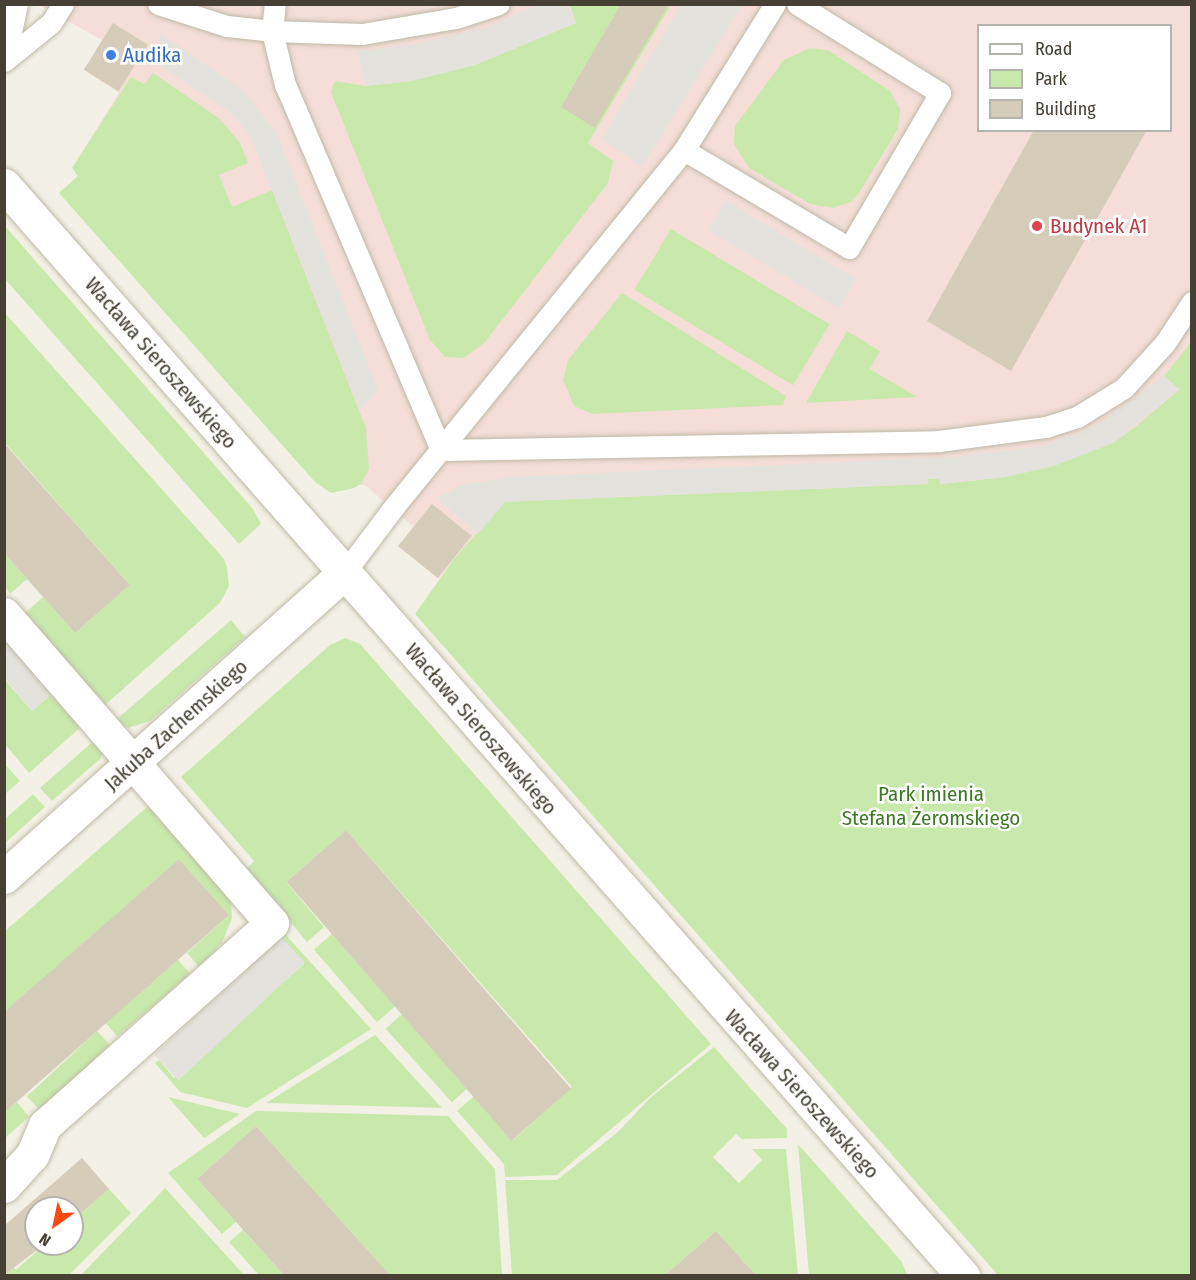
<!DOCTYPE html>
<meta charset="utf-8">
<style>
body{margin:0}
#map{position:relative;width:1196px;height:1280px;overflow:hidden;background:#f3f0e5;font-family:"Fira Sans Condensed",sans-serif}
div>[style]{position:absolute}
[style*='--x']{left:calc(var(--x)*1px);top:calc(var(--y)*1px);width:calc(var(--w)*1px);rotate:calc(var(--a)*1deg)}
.medical>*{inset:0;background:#f4ded7}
.green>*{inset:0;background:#c9e9ac;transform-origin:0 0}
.parking>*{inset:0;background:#e4e2dd;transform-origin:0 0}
.building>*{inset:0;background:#d5cdba;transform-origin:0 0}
.roads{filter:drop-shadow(0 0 2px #bfb9a7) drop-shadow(0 0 2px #bfb9a7)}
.service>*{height:21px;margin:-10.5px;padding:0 10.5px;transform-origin:10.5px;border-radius:10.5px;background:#fff}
.minor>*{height:33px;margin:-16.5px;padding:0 16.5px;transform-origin:16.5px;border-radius:16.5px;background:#fff}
.dots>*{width:16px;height:16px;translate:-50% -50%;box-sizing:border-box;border:3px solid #fff;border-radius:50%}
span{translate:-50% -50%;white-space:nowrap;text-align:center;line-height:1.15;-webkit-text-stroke:5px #fff;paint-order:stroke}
.shop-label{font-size:21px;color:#366cbe}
.left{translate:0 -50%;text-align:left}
.health-label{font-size:21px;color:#be3a42}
.street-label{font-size:21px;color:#464034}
.park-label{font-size:21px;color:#3e7a25}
.frame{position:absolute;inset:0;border:6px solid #464034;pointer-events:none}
.legend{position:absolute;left:977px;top:24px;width:195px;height:108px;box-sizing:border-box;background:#fff;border:2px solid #b5b3ae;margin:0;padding:8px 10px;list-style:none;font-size:18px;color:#464034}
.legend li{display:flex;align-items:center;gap:12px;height:30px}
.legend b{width:30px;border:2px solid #b5b3ae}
.north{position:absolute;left:24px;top:1196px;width:60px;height:60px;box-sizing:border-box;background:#fff;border:2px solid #b5b3ae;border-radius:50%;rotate:213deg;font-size:16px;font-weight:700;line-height:24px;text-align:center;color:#464034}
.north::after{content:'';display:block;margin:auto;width:21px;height:27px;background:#ff4710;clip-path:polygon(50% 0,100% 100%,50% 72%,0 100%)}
</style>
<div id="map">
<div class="medical">
<div style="clip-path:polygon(evenodd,39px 5px,1191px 5px,1191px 524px,454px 559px,439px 579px,399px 547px,414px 527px,365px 485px,352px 484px,72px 168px,119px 93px,84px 70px,102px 40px,39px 5px,978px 26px,1170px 26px,1170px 130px,978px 130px,978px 26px)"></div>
</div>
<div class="green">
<div style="clip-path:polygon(570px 5px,671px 5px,588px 143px,613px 161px,608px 183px,485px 342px,464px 358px,445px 357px,430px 340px,331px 92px,335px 81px,366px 86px,411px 81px,475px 65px,576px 23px)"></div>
<div style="clip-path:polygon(810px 48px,828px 50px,890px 91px,900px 109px,898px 129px,859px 193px,851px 202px,833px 208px,810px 204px,749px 168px,734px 144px,735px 126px,784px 60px)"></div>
<div style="clip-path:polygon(153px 73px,220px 119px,240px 143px,248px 163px,219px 175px,232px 207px,272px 190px,366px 428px,369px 469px,361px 484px,354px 488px,331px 493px,315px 482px,59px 193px,78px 176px,72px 168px,131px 77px,144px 84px)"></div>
<div style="clip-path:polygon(5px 226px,253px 509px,261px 524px,239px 544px,5px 279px)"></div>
<div style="left:671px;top:229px;width:185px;height:71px;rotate:31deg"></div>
<div style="clip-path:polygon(622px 293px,786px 396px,783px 405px,592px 414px,574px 406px,563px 380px,568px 360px)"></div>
<div style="clip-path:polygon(4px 312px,224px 559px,227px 568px,229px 586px,220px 603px,105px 705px,25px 613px,43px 597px,75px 633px,130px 585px,5px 443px)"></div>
<div style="clip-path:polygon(847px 331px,880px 351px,870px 369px,917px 397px,806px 403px)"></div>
<div style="clip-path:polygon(1191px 342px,1191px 1275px,998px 1275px,415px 614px,454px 559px,505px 502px,928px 484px,928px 479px,940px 479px,941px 484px,1006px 477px,1113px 443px,1134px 428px,1179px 390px,1164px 376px)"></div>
<div style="clip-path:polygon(4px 553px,27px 579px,10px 594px,5px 587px)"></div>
<div style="clip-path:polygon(231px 620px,245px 637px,150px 721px,128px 728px,116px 720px)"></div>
<div style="clip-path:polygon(345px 638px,360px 644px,711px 1044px,557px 1175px,505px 1177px,504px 1164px,457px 1111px,474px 1096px,513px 1140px,572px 1087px,346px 830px,286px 882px,324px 927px,307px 942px,246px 869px,254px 861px,181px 777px,330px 645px)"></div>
<div style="clip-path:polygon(4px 679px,32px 711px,53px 693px,82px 726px,29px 773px,5px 744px)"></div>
<div style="clip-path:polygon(97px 738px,103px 753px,100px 759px,52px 801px,40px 788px)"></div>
<div style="clip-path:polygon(4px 763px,20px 781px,5px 794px,4px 794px)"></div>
<div style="clip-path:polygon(33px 794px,45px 807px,5px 843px,5px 819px)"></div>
<div style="clip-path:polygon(147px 807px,159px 815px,231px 899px,232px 918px,222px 943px,199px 967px,187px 953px,229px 915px,179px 859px,5px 1012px,4px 932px)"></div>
<div style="clip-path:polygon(285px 934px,371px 1029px,247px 1108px,180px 1092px,155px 1063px,159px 1060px,174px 1078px,304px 964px,281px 937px)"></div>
<div style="left:332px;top:934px;width:96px;height:24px;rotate:49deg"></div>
<div style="left:178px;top:960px;width:18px;height:96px;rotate:49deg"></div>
<div style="left:402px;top:1014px;width:99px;height:22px;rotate:48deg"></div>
<div style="left:97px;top:1031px;width:19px;height:96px;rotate:47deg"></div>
<div style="clip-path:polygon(375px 1035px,442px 1108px,266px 1103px)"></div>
<div style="clip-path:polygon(714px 1047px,787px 1129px,787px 1138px,742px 1139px,736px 1134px,713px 1157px,739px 1183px,762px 1160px,752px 1149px,786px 1149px,798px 1275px,756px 1275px,716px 1231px,665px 1275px,512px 1275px,505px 1180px,557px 1180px,618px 1132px,651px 1097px)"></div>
<div style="clip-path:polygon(168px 1097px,240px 1114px,204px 1138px)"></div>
<div style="clip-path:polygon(17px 1102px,29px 1117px,5px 1138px,4px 1112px)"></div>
<div style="clip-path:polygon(256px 1111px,448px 1116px,495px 1169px,502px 1275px,390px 1275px,256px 1126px,197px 1179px,236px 1222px,222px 1234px,168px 1173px)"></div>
<div style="clip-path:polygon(798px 1144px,902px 1262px,907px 1275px,809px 1275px)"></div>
<div style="clip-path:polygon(165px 1188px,244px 1275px,81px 1275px)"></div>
<div style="clip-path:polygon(109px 1189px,131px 1213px,69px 1275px,5px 1275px,11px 1264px,16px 1270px,45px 1244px,72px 1244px,72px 1221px)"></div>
<div style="clip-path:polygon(243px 1230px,284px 1275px,259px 1275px,229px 1242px)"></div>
</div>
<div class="parking">
<div style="clip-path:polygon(538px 5px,567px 5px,576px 23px,475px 65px,411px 81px,366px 86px,358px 51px,412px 45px,488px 27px)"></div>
<div style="clip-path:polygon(681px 5px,742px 5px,642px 167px,602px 139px)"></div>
<div style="clip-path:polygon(160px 33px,241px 89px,276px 132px,378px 390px,360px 411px,250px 135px,229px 111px,158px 64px)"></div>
<div style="left:726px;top:201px;width:152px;height:34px;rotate:31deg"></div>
<div style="clip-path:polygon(1164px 376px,1179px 389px,1113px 443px,1054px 466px,1006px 477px,940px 484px,939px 479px,928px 479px,928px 484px,505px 502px,478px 534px,437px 498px,462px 485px,512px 477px,953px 457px,1045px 446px,1099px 424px)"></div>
<div style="clip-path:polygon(4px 640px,53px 693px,32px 711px,5px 679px)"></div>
<div style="left:281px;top:937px;width:35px;height:173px;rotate:47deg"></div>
</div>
<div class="building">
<div style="clip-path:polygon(621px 4px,669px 4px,595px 128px,561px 107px)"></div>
<div style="left:113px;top:23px;width:41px;height:55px;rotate:32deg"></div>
<div style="clip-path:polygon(1034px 130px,1147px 130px,1011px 371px,927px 321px)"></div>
<div style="clip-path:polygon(4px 443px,130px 585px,75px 633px,4px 553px)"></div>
<div style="left:432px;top:504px;width:51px;height:54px;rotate:39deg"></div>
<div style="left:346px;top:830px;width:343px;height:79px;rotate:49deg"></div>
<div style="clip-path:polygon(179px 859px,229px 915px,4px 1113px,4px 1012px)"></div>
<div style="clip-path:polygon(256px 1126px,390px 1275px,284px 1275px,236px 1222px,197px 1179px)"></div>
<div style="clip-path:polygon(82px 1158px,109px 1189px,72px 1221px,72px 1208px,36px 1208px,36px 1244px,45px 1244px,4px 1275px,4px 1226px)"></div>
<div style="clip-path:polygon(716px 1231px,756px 1275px,665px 1275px)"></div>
</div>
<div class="roads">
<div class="service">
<div style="--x:158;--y:4;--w:72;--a:17.7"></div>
<div style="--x:227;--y:26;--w:45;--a:6.3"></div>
<div style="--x:272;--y:31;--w:27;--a:-84"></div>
<div style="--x:5;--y:60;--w:57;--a:-77.9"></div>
<div style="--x:4;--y:61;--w:60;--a:-39"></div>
<div style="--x:51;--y:23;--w:22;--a:-58"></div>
<div style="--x:684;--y:150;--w:192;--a:30.7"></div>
<div style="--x:849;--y:248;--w:180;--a:-59.6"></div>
<div style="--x:940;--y:93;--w:168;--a:-148.1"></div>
<div style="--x:441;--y:450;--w:498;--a:-1"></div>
<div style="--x:939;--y:441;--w:108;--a:-7.5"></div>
<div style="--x:1046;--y:427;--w:33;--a:-18"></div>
<div style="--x:1077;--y:417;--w:55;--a:-31.7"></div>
<div style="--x:1124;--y:388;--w:61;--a:-47.7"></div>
<div style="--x:1165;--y:343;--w:49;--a:-56.6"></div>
<div style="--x:441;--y:450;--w:397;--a:-113.1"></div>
<div style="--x:285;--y:85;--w:56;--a:-103.5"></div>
<div style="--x:272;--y:31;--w:90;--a:1.9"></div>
<div style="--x:362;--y:34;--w:95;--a:-9.7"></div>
<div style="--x:456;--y:18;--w:45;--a:-18"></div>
<div style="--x:345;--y:572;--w:80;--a:-53.1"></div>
<div style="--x:393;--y:508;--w:461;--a:-50.9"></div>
<div style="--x:684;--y:150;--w:172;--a:-58.1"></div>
</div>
<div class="minor">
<div style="--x:4;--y:185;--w:1453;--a:48.68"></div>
<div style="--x:4;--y:614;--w:409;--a:49.1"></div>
<div style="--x:272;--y:923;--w:304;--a:138.3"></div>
<div style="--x:45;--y:1125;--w:33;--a:113"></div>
<div style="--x:32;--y:1155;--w:42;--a:132.1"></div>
<div style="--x:4;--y:877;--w:457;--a:-41.8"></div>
</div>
</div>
<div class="dots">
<div style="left:111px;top:55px;background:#3f7fe0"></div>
<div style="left:1037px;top:226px;background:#e0444e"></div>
</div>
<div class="shop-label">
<span class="left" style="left:123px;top:55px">Audika</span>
</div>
<div class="health-label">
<span class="left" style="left:1050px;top:226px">Budynek A1</span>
</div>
<div class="street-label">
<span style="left:161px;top:363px;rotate:49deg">Wacława Sieroszewskiego</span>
<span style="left:176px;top:725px;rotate:-42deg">Jakuba Zachemskiego</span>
<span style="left:481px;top:729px;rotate:49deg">Wacława Sieroszewskiego</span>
<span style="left:802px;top:1094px;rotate:48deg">Wacława Sieroszewskiego</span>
</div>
<div class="park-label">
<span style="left:931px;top:806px">Park imienia<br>Stefana Żeromskiego</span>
</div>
<div class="frame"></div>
<ul class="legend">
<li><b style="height:8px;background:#fff"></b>Road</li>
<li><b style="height:16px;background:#c9e9ac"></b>Park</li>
<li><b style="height:16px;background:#d5cdba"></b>Building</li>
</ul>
<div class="north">N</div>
</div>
